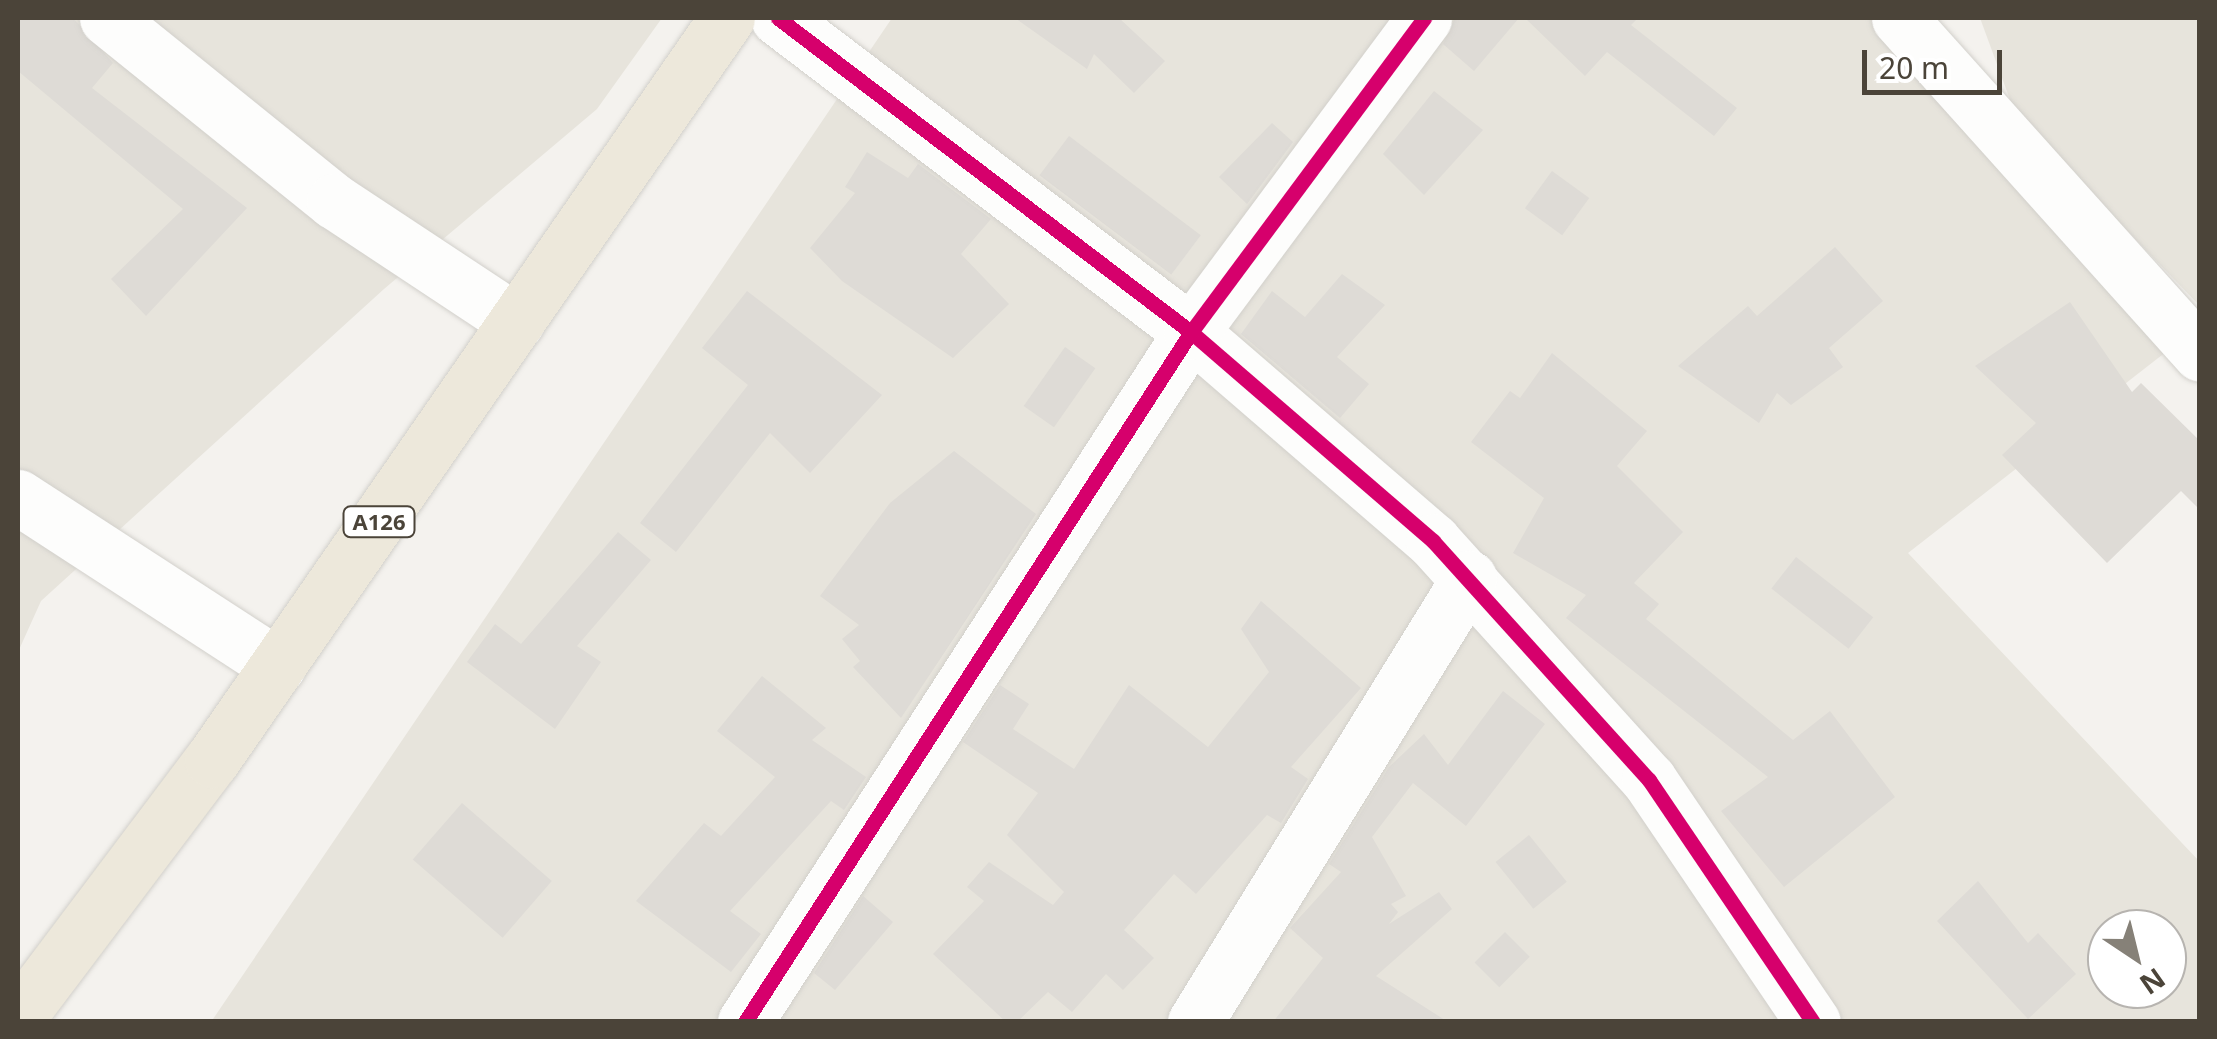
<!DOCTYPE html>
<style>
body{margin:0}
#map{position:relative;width:2217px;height:1039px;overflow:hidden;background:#f4f2ee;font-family:"Noto Sans",sans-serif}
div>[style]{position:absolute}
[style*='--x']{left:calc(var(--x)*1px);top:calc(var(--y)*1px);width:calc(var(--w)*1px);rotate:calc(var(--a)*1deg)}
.residential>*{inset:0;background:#e7e4dc}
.building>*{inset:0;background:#dedbd6;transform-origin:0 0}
.roads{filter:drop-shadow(0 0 2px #d2d0cb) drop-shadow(0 0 2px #d2d0cb)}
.minor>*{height:55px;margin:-27.5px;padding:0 27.5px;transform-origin:27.5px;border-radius:27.5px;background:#fdfdfc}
.highway>*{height:55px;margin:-27.5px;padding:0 27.5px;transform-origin:27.5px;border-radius:27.5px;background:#ede8db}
.cycleway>*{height:15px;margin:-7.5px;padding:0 7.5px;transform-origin:7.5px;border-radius:7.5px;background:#d6006c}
span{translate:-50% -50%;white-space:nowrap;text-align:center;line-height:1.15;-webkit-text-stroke:8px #fff;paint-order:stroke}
.shield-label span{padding:2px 8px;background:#fff;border:2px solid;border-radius:8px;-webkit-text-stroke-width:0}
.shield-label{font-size:22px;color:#4b4439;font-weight:700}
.frame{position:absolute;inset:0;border:20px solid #4b4439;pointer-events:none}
.north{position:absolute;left:2087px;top:909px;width:100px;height:100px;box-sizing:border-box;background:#fff;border:2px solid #b7b4b0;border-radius:50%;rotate:145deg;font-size:28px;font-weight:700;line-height:40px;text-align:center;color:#4b4439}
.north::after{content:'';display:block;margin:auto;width:35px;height:45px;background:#868178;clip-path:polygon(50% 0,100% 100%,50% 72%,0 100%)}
.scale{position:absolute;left:1862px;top:50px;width:140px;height:45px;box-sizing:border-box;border:5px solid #4b4439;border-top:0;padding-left:12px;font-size:30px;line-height:35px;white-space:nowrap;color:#4b4439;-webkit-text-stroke:8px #fff;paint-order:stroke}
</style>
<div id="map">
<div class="residential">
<div style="clip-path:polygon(18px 18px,662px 18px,597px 109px,384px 289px,41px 601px,18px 652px)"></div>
<div style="clip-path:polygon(evenodd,892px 18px,1916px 18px,2180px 341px,1908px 553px,2199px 861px,2199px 1021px,211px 1022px,892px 18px,2107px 929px,2167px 929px,2167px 989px,2107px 989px,2107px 929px)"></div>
<div style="clip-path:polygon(1980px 18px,2199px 18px,2199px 305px,2016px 116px)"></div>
</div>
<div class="building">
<div style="clip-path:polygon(18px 18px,73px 18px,113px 63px,92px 88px,247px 208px,146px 316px,111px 279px,183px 209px,18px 71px)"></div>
<div style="clip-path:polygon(1015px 18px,1119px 18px,1165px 61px,1134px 93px,1094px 54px,1087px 69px)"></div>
<div style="clip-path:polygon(1455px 18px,1519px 18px,1474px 71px,1443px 44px)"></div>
<div style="clip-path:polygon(1525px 18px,1638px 18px,1631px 25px,1737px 108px,1714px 136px,1607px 52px,1585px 76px)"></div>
<div style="clip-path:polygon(1434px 91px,1483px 130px,1424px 195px,1383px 154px)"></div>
<div style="clip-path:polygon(1272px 123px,1293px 142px,1247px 204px,1219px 177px)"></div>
<div style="left:1069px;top:136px;width:165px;height:49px;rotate:37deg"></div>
<div style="clip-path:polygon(867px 152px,908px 178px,918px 164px,991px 219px,961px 254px,1009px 304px,953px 358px,842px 281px,810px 248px,855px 193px,845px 187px)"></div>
<div style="left:1552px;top:171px;width:46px;height:46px;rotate:36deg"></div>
<div style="clip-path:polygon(1835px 247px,1883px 301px,1829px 348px,1843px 367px,1791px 405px,1777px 393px,1759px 423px,1678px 366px,1748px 306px,1757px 316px)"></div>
<div style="clip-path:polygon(1342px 274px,1385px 305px,1337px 357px,1369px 384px,1340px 418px,1241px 334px,1272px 291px,1305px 317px)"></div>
<div style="clip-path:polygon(747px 291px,882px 395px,810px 473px,770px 433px,676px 552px,640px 523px,748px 385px,702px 348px)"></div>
<div style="clip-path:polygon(2070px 302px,2132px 392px,2141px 383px,2200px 441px,2200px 510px,2181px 491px,2107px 563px,2002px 455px,2036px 423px,1975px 366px)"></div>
<div style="left:1065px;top:347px;width:37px;height:72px;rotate:35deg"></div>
<div style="clip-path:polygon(1552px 353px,1647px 431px,1617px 466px,1683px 532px,1634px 583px,1659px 604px,1646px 619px,1793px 740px,1830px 711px,1895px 797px,1784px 887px,1721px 811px,1768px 777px,1566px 618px,1586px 595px,1513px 553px,1544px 498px,1471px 442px,1510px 391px,1520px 398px)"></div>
<div style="clip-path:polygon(954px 451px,1036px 514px,901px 718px,853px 667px,860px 661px,842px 639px,859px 625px,820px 596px,890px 503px)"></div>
<div style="clip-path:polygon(618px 532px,651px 560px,577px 646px,601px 662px,555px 729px,467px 662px,495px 624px,521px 644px)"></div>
<div style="left:1796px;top:557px;width:98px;height:40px;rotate:38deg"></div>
<div style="clip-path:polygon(1261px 601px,1361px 688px,1291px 767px,1308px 779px,1281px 823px,1267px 815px,1196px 894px,1174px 874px,1124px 930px,1154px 958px,1123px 990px,1106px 974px,1072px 1012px,1048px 992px,1017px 1022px,1006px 1022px,933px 954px,984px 901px,967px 887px,989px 862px,1053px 905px,1064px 892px,1007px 835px,1038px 793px,963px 742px,1000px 685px,1029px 704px,1013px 729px,1074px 769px,1129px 685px,1208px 747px,1269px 672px,1241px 629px)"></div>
<div style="clip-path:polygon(762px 676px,826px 728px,812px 740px,866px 777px,844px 810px,831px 801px,730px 911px,761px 934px,731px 972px,636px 901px,704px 823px,721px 836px,775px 777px,717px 731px)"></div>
<div style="clip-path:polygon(1503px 691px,1545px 724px,1466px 826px,1413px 783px,1372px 837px,1406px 896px,1391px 904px,1398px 912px,1389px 924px,1439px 892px,1452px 909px,1376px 976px,1448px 1022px,1273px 1022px,1323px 958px,1290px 928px,1341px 872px,1329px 864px,1389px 767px,1424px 734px,1448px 765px)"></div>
<div style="left:462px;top:803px;width:119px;height:75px;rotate:41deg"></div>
<div style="left:1529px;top:835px;width:60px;height:43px;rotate:51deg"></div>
<div style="clip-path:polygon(1978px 881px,2028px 943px,2038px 933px,2076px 974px,2028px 1019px,1937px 921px)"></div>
<div style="clip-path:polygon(863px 896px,893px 922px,835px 990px,814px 973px)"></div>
<div style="left:1505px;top:932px;width:35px;height:43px;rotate:45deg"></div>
</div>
<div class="roads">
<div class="minor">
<div style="--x:107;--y:18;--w:292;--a:38.9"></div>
<div style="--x:334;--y:201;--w:219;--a:33.5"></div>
<div style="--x:778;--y:18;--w:519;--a:37.25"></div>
<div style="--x:1191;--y:332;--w:320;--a:40.8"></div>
<div style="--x:1433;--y:541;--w:322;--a:47.9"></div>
<div style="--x:1649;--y:780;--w:292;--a:55.9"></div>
<div style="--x:1899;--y:18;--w:451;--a:48.1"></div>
<div style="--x:18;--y:497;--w:310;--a:33"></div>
<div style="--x:745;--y:1022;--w:822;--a:-57.12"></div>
<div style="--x:1191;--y:332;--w:391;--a:-53.4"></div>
<div style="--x:1195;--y:1022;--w:522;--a:-58.32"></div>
</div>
<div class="highway">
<div style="--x:18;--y:1017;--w:322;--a:-53"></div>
<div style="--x:212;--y:760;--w:903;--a:-55.24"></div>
</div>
</div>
<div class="cycleway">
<div style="--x:778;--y:18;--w:519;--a:37.25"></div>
<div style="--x:1191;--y:332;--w:320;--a:40.8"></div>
<div style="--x:1433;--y:541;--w:322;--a:47.9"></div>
<div style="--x:1649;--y:780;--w:292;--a:55.9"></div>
<div style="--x:745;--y:1022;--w:822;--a:-57.12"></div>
<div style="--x:1191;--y:332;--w:391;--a:-53.4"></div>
</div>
<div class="shield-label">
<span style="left:379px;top:522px">A126</span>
</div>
<div class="frame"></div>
<div class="north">N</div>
<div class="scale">20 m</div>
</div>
